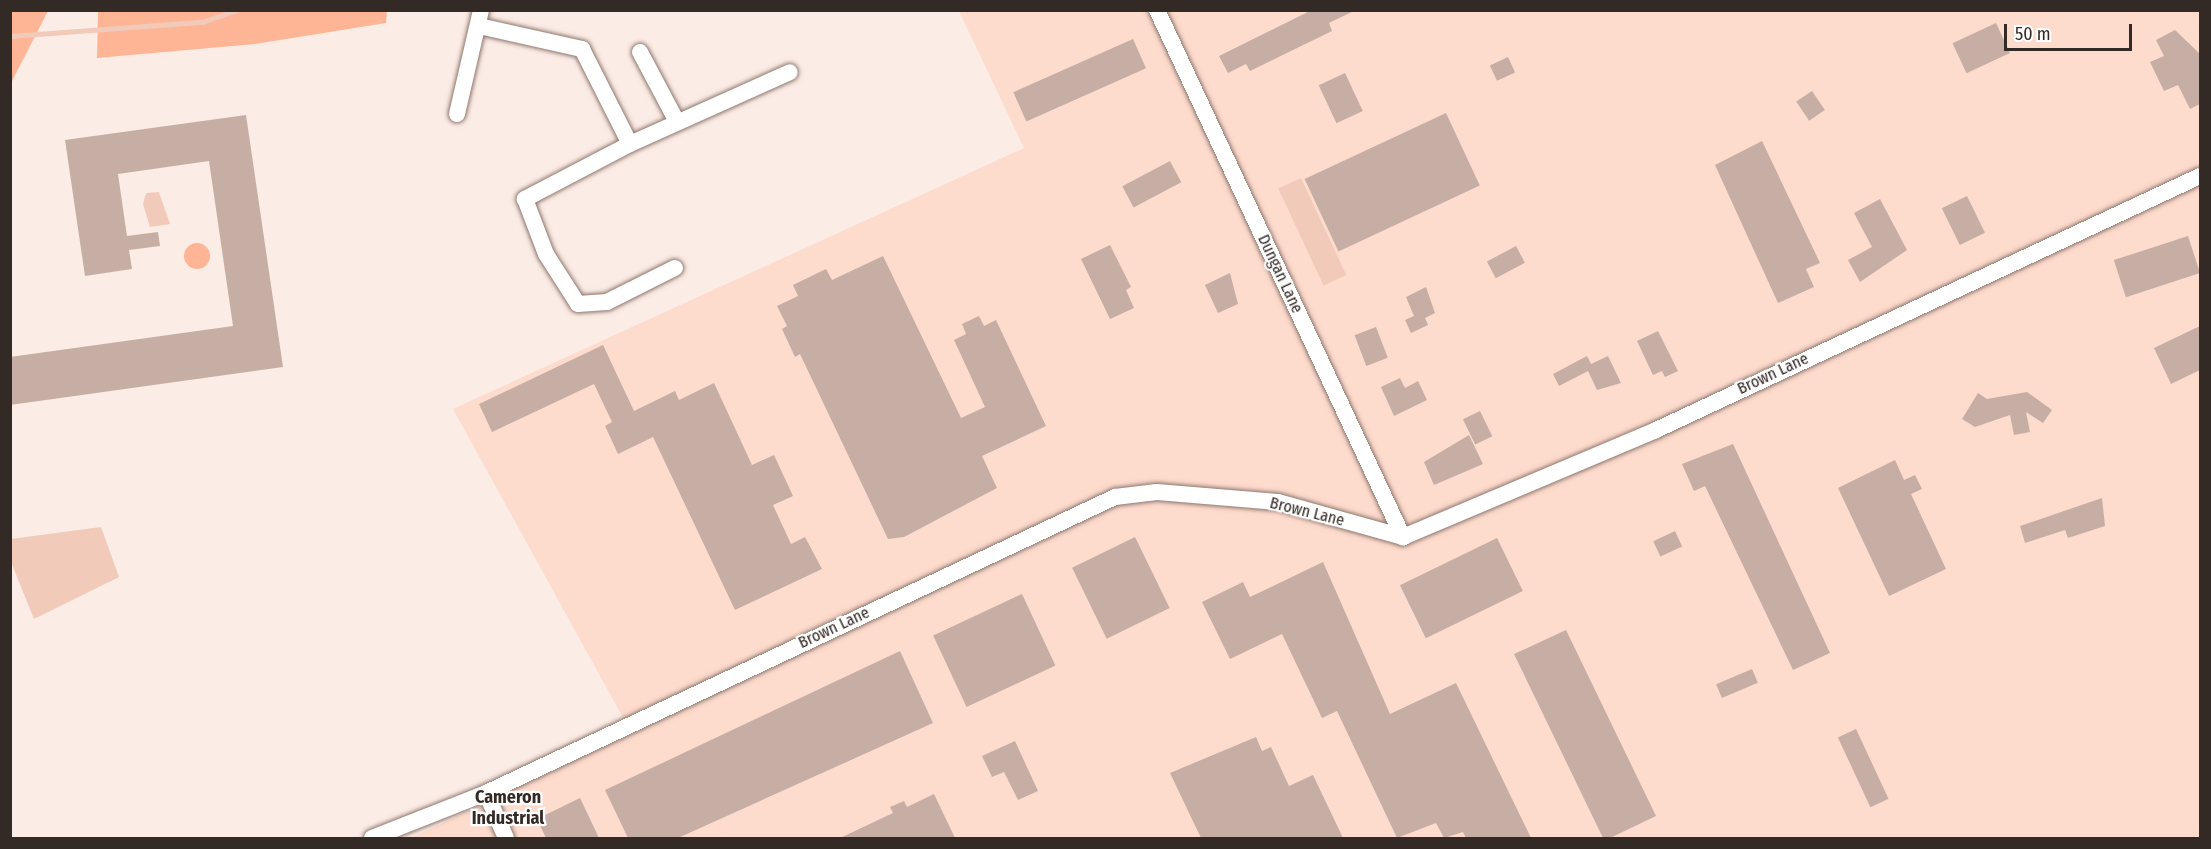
<!DOCTYPE html>
<style>
body{margin:0}
#map{position:relative;width:2211px;height:849px;overflow:hidden;background:#fbece5;font-family:"Fira Sans Condensed",sans-serif}
div>[style]{position:absolute}
[style*='--x']{left:calc(var(--x)*1px);top:calc(var(--y)*1px);width:calc(var(--w)*1px);rotate:calc(var(--a)*1deg)}
.built>*{inset:0;background:#fddbcd}
.green>*{inset:0;background:#feb596}
.round{border-radius:50%}
.water>*{inset:0;background:#f2cab9;transform-origin:0 0}
.stream>*{height:5px;margin:-2.5px;padding:0 2.5px;transform-origin:2.5px;border-radius:2.5px;background:#f2cab9}
.building>*{inset:0;background:#c7aea4;transform-origin:0 0}
.roads{filter:drop-shadow(0 0 2px #8e776e) drop-shadow(0 0 2px #8e776e)}
.minor>*{height:16px;margin:-8px;padding:0 8px;transform-origin:8px;border-radius:8px;background:#fff}
span{translate:-50% -50%;white-space:nowrap;text-align:center;line-height:1.15;-webkit-text-stroke:4.5px #fff;paint-order:stroke}
.street-label{font-size:16px;color:#332a26}
.neighbourhood-label{font-size:18px;color:#332a26;font-weight:700}
.frame{position:absolute;inset:0;border:12px solid #332a26;pointer-events:none}
.scale{position:absolute;left:2004px;top:24px;width:128px;height:27px;box-sizing:border-box;border:3px solid #332a26;border-top:0;padding-left:8px;font-size:18px;line-height:21px;white-space:nowrap;color:#332a26;-webkit-text-stroke:4px #fff;paint-order:stroke}
</style>
<div id="map">
<div class="built">
<div style="clip-path:polygon(959px 11px,2200px 11px,2200px 838px,411px 838px,632px 734px,453px 409px,1024px 148px)"></div>
</div>
<div class="green">
<div style="clip-path:polygon(11px 10px,48px 11px,11px 83px,10px 11px)"></div>
<div style="clip-path:polygon(98px 11px,98px 10px,387px 11px,386px 23px,255px 44px,97px 58px)"></div>
<div class="round" style="left:184px;top:243px;width:26px;height:26px"></div>
</div>
<div class="water">
<div style="left:1301px;top:178px;width:107px;height:25px;rotate:65deg"></div>
<div style="clip-path:polygon(159px 192px,170px 224px,150px 227px,143px 204px,146px 193px)"></div>
<div style="clip-path:polygon(101px 527px,119px 577px,34px 619px,11px 562px,11px 539px)"></div>
</div>
<div class="stream">
<div style="--x:10;--y:36;--w:193;--a:-4.2"></div>
<div style="--x:202;--y:22;--w:37;--a:-19"></div>
</div>
<div class="building">
<div style="clip-path:polygon(1312px 10px,1356px 10px,1329px 23px,1332px 31px,1250px 71px,1246px 64px,1228px 73px,1219px 56px)"></div>
<div style="left:1996px;top:23px;width:33px;height:48px;rotate:65deg"></div>
<div style="clip-path:polygon(2175px 30px,2200px 54px,2200px 104px,2190px 109px,2178px 85px,2164px 91px,2150px 62px,2164px 56px,2156px 40px)"></div>
<div style="left:1133px;top:39px;width:32px;height:131px;rotate:66deg"></div>
<div style="left:1508px;top:57px;width:17px;height:20px;rotate:65deg"></div>
<div style="left:1345px;top:73px;width:42px;height:29px;rotate:65deg"></div>
<div style="left:1812px;top:91px;width:23px;height:19px;rotate:56deg"></div>
<div style="left:1446px;top:113px;width:80px;height:156px;rotate:65deg"></div>
<div style="clip-path:polygon(246px 115px,283px 367px,10px 405px,10px 357px,233px 326px,209px 161px,118px 174px,127px 236px,158px 232px,160px 246px,129px 250px,132px 269px,85px 276px,65px 140px)"></div>
<div style="clip-path:polygon(1762px 141px,1820px 263px,1806px 269px,1814px 287px,1778px 303px,1715px 165px)"></div>
<div style="left:1170px;top:161px;width:24px;height:54px;rotate:62deg"></div>
<div style="left:1967px;top:196px;width:41px;height:28px;rotate:64deg"></div>
<div style="clip-path:polygon(1880px 199px,1907px 250px,1860px 282px,1848px 260px,1872px 247px,1854px 213px)"></div>
<div style="left:2188px;top:236px;width:39px;height:78px;rotate:72deg"></div>
<div style="clip-path:polygon(1110px 245px,1131px 287px,1126px 290px,1134px 308px,1110px 319px,1081px 259px)"></div>
<div style="left:1516px;top:246px;width:19px;height:33px;rotate:62deg"></div>
<div style="clip-path:polygon(883px 256px,961px 418px,985px 407px,954px 340px,966px 334px,962px 324px,979px 316px,984px 326px,996px 320px,1046px 426px,982px 456px,997px 488px,904px 537px,888px 539px,800px 354px,795px 357px,782px 329px,787px 326px,777px 306px,798px 296px,793px 285px,826px 269px,832px 280px)"></div>
<div style="clip-path:polygon(1230px 273px,1238px 304px,1218px 313px,1205px 285px)"></div>
<div style="clip-path:polygon(1426px 287px,1435px 313px,1425px 318px,1428px 325px,1411px 333px,1405px 320px,1414px 316px,1406px 297px)"></div>
<div style="clip-path:polygon(2200px 326px,2200px 370px,2171px 384px,2154px 348px)"></div>
<div style="left:1376px;top:327px;width:33px;height:23px;rotate:69deg"></div>
<div style="clip-path:polygon(1658px 331px,1678px 371px,1665px 377px,1662px 371px,1653px 375px,1637px 341px)"></div>
<div style="clip-path:polygon(603px 345px,634px 411px,675px 391px,679px 400px,714px 383px,752px 465px,774px 455px,793px 496px,773px 505px,791px 544px,805px 537px,822px 569px,735px 610px,653px 437px,618px 454px,605px 426px,612px 422px,594px 384px,492px 432px,479px 404px)"></div>
<div style="clip-path:polygon(1587px 356px,1591px 364px,1608px 356px,1621px 383px,1597px 390px,1588px 371px,1559px 386px,1553px 374px)"></div>
<div style="clip-path:polygon(1400px 378px,1405px 388px,1418px 381px,1427px 400px,1394px 416px,1381px 387px)"></div>
<div style="clip-path:polygon(2027px 392px,2052px 410px,2043px 423px,2026px 412px,2030px 432px,2014px 435px,2010px 415px,1975px 427px,1962px 419px,1978px 393px,1987px 399px)"></div>
<div style="left:1480px;top:411px;width:28px;height:19px;rotate:64deg"></div>
<div style="clip-path:polygon(1469px 435px,1483px 464px,1434px 485px,1424px 462px)"></div>
<div style="clip-path:polygon(1733px 444px,1830px 653px,1793px 670px,1705px 486px,1694px 491px,1682px 464px)"></div>
<div style="clip-path:polygon(1895px 460px,1904px 480px,1915px 475px,1922px 489px,1911px 494px,1946px 569px,1889px 596px,1838px 488px)"></div>
<div style="clip-path:polygon(2102px 498px,2105px 526px,2068px 538px,2065px 530px,2025px 543px,2020px 526px)"></div>
<div style="left:1675px;top:531px;width:17px;height:24px;rotate:65deg"></div>
<div style="left:1135px;top:537px;width:79px;height:70px;rotate:64deg"></div>
<div style="left:1497px;top:538px;width:59px;height:108px;rotate:64deg"></div>
<div style="clip-path:polygon(1323px 562px,1390px 714px,1456px 683px,1531px 838px,1466px 838px,1463px 832px,1444px 838px,1436px 823px,1397px 838px,1337px 711px,1322px 718px,1282px 634px,1230px 659px,1202px 602px,1243px 582px,1250px 597px)"></div>
<div style="left:1022px;top:594px;width:79px;height:98px;rotate:65deg"></div>
<div style="clip-path:polygon(1566px 630px,1656px 816px,1610px 838px,1603px 838px,1514px 654px)"></div>
<div style="clip-path:polygon(900px 651px,933px 723px,678px 838px,628px 838px,605px 790px)"></div>
<div style="left:1752px;top:669px;width:15px;height:39px;rotate:67deg"></div>
<div style="left:1856px;top:729px;width:77px;height:20px;rotate:65deg"></div>
<div style="clip-path:polygon(1256px 737px,1262px 751px,1271px 747px,1289px 786px,1313px 775px,1343px 838px,1201px 838px,1170px 773px)"></div>
<div style="clip-path:polygon(1015px 741px,1038px 791px,1018px 800px,1004px 772px,992px 777px,982px 756px)"></div>
<div style="clip-path:polygon(934px 794px,955px 838px,840px 838px,893px 813px,890px 807px,904px 801px,907px 807px)"></div>
<div style="clip-path:polygon(580px 798px,599px 838px,546px 838px,537px 819px)"></div>
</div>
<div class="roads">
<div class="minor">
<div style="--x:1157;--y:10;--w:582;--a:64.98"></div>
<div style="--x:479;--y:26;--w:106;--a:12.6"></div>
<div style="--x:582;--y:49;--w:106;--a:63.2"></div>
<div style="--x:630;--y:144;--w:119;--a:152.4"></div>
<div style="--x:525;--y:199;--w:59;--a:69.1"></div>
<div style="--x:546;--y:254;--w:59;--a:57.4"></div>
<div style="--x:578;--y:304;--w:29;--a:-4"></div>
<div style="--x:607;--y:302;--w:76;--a:-26.6"></div>
<div style="--x:640;--y:52;--w:79;--a:62.1"></div>
<div style="--x:457;--y:114;--w:107;--a:-77"></div>
<div style="--x:630;--y:144;--w:175;--a:-24.2"></div>
<div style="--x:486;--y:793;--w:49;--a:66"></div>
<div style="--x:372;--y:838;--w:123;--a:-21.5"></div>
<div style="--x:486;--y:793;--w:695;--a:-25.2"></div>
<div style="--x:1115;--y:497;--w:42;--a:-6.8"></div>
<div style="--x:1157;--y:492;--w:121;--a:4.7"></div>
<div style="--x:1278;--y:502;--w:130;--a:15.6"></div>
<div style="--x:1403;--y:537;--w:275;--a:-22.9"></div>
<div style="--x:1656;--y:430;--w:600;--a:-25.03"></div>
</div>
</div>
<div class="street-label">
<span style="left:1280px;top:274px;rotate:65deg">Dungan Lane</span>
<span style="left:1773px;top:374px;rotate:-25deg">Brown Lane</span>
<span style="left:1307px;top:512px;rotate:14deg">Brown Lane</span>
<span style="left:834px;top:628px;rotate:-25deg">Brown Lane</span>
</div>
<div class="neighbourhood-label">
<span style="left:508px;top:808px">Cameron<br>Industrial</span>
</div>
<div class="frame"></div>
<div class="scale">50 m</div>
</div>
